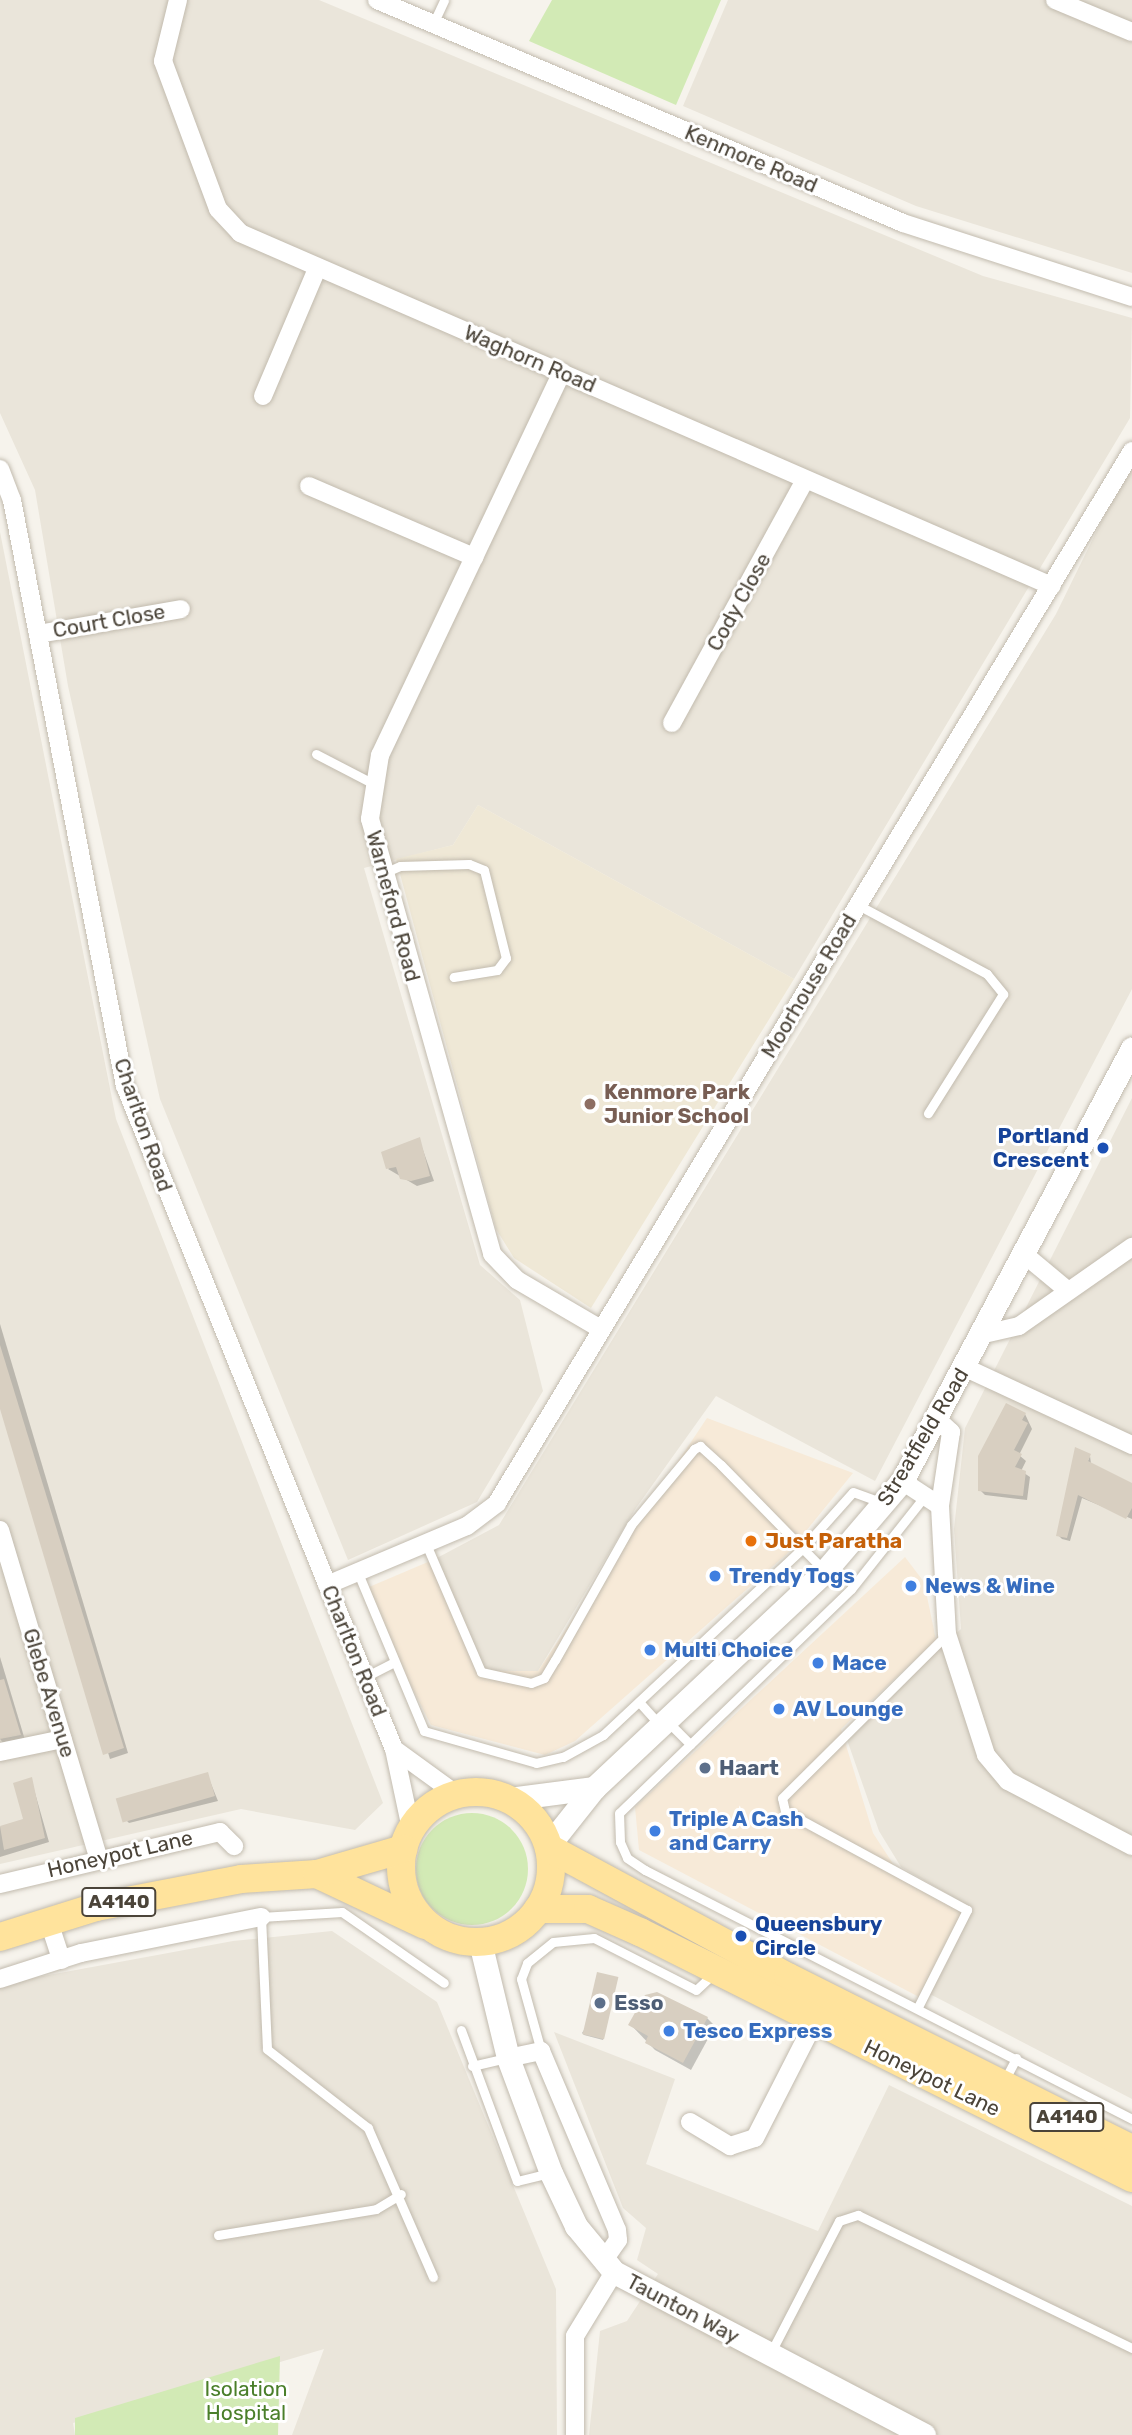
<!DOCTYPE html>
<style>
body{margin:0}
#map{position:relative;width:1132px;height:2435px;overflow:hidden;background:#f6f3ec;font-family:Rubik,sans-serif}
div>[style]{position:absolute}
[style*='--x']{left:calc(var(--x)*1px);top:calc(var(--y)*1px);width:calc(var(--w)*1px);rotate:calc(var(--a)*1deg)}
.residential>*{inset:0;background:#eae5da}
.commercial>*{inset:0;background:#f7ead8}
.education>*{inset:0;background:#efe8d6}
.green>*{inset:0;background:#d2eab5}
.round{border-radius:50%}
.shadow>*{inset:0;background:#0003}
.building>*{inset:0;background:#d8cfc1;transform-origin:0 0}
.roads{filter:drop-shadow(0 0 2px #c2bbae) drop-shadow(0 0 2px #c2bbae)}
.service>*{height:9px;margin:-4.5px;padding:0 4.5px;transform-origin:4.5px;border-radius:4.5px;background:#fff}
.minor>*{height:18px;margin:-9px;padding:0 9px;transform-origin:9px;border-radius:9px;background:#fff}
.tertiary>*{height:23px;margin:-11.5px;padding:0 11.5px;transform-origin:11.5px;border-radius:11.5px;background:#fff}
.primary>*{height:28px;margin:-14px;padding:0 14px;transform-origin:14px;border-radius:14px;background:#ffe39c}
.primary>.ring{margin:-14px;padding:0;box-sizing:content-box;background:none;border:28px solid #ffe39c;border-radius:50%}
.dots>*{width:19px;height:19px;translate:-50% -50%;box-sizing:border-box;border:4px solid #fff;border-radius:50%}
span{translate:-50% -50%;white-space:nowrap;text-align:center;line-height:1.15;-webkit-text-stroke:6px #fff;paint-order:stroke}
.shield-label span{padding:2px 5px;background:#fff;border:2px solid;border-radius:5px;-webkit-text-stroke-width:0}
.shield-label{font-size:19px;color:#4b4439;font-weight:700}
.street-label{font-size:21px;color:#4b4439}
.education-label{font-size:21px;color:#785e54;font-weight:700}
.left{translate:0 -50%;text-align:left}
.transit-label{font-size:21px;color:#164399;font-weight:700}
.right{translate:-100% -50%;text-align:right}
.food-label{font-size:21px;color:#c56008;font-weight:700}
.shop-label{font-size:21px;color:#366cbe;font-weight:700}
.service-label{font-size:21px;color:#4e5e75;font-weight:700}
.park-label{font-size:21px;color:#4a7f2a}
</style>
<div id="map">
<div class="residential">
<div style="clip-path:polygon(0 0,319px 0,983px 276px,1132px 318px,1130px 418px,794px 979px,478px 805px,453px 845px,364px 868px,480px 1265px,520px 1300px,543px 1391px,477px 1502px,348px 1560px,160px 1099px,68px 686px,35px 490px,0 413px)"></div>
<div style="clip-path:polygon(728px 0,1132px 0,1132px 273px,916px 206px,683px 106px)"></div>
<div style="clip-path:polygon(1132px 459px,1132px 989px,875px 1481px,716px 1396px,636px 1508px,538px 1671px,483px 1671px,435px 1559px,499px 1525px,1056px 614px)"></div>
<div style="clip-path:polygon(0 532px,116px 1119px,383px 1803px,355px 1830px,241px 1809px,0 1864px)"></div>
<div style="clip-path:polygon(1132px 1098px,1132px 2099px,928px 1993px,972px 1908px,901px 1867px,879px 1831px,845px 1734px,961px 1629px,954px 1529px,965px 1428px)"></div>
<div style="clip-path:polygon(332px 1931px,437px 2002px,556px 2289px,557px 2435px,292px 2435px,324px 2349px,73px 2423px,75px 2435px,0 2435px,0 1984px,233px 1941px)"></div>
<div style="clip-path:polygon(554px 2032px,675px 2079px,646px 2164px,818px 2231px,889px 2085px,1132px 2206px,1132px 2435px,589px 2435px,600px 2331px,627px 2321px,658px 2274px,637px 2260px,646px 2228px,623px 2208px)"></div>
</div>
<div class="commercial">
<div style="clip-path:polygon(707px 1418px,853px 1473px,789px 1552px,575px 1741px,545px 1755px,431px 1725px,362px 1590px,435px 1559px,483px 1671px,538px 1671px)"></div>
<div style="clip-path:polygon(905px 1557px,924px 1582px,936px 1640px,841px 1729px,873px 1833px,897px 1870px,962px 1913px,919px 1997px,639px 1850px,635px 1807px)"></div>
</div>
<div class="education">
<div style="clip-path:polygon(478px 805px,794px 979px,591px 1308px,514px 1258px,496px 1229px,396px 859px,453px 845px)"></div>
</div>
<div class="green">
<div style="clip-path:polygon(552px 0,721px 0,676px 105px,529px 41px)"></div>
<div class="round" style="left:416px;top:1813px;width:112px;height:112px"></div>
<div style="clip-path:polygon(280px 2356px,278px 2435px,75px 2435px,75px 2418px)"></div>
</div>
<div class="shadow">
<div style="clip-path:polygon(419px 1139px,434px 1181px,417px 1186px,388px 1169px)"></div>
<div style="clip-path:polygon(0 1324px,128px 1753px,110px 1759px,0 1401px)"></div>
<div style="clip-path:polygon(1025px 1414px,1032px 1429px,1019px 1455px,1026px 1461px,1021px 1471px,1030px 1477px,1027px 1500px,985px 1495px,980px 1490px)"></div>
<div style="clip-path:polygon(1090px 1456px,1091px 1464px,1132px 1484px,1132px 1519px,1082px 1498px,1070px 1541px,1062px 1539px,1058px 1535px)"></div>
<div style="clip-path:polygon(0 1657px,25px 1740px,4px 1744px,0 1739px)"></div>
<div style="clip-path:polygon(207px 1774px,218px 1801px,129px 1823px,124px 1818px)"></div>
<div style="clip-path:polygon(31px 1779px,49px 1842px,0 1857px,0 1827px,26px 1820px)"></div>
<div style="clip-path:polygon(617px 1979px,603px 2040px,584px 2035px,582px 2033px)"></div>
<div style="clip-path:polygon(707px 2018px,715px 2026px,691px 2070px,655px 2050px,630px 2024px)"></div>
</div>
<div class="building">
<div style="clip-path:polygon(420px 1137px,430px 1176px,411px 1181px,400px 1179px,396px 1167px,386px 1169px,381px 1152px)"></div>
<div style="clip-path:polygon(0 1345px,124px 1748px,103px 1755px,0 1409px)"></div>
<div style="clip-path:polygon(1006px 1403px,1026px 1413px,1022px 1420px,1028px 1423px,1014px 1450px,1022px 1454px,1015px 1467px,1026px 1471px,1023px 1496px,978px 1491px,978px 1456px)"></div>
<div style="clip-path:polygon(1075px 1447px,1091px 1454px,1088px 1461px,1132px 1483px,1132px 1508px,1126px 1519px,1078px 1495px,1067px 1538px,1056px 1536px)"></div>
<div style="clip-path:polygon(4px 1679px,21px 1735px,0 1739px,0 1680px)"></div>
<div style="left:208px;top:1772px;width:25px;height:96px;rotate:74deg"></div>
<div style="clip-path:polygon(32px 1777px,45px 1838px,4px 1850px,0 1826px,23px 1819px,13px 1783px)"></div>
<div style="left:597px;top:1972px;width:22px;height:64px;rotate:13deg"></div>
<div style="clip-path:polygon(657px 1992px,708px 2017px,683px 2063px,645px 2043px,648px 2036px,628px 2025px,645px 1995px)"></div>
</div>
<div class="roads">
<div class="service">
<div style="--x:433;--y:24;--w:26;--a:-65"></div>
<div style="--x:316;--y:754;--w:63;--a:27.4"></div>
<div style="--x:384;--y:873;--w:17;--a:-24"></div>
<div style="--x:400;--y:866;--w:69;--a:-1.7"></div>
<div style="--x:469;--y:864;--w:16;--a:22"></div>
<div style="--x:484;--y:870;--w:91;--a:76"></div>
<div style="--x:506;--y:958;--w:15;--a:127"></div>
<div style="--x:497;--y:970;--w:44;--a:170.8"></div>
<div style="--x:858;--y:905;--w:146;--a:28.1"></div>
<div style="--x:987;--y:974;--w:26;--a:51"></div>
<div style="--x:1003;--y:994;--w:141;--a:122.2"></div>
<div style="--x:924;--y:1497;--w:117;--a:128.4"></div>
<div style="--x:851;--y:1589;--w:322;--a:136"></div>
<div style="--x:619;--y:1813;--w:29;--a:88"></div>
<div style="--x:620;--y:1842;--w:17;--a:66"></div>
<div style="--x:627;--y:1858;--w:22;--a:34"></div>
<div style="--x:645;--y:1870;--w:547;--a:27.08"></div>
<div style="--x:426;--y:1544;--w:139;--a:66.7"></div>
<div style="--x:481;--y:1672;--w:51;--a:12.4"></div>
<div style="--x:531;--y:1683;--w:14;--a:-21"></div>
<div style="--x:544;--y:1678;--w:21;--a:-59"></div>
<div style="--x:555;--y:1660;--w:155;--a:-60.6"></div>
<div style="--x:631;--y:1525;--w:99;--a:-50.3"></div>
<div style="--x:694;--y:1449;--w:7;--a:-27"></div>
<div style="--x:700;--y:1446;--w:28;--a:42"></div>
<div style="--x:721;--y:1465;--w:147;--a:45.6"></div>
<div style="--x:358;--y:1573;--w:171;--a:67.3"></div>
<div style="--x:424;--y:1731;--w:116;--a:15.9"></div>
<div style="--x:536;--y:1763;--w:28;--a:-13"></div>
<div style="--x:563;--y:1757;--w:46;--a:-28.8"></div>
<div style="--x:603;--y:1735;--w:272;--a:-43.1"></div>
<div style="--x:802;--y:1549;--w:76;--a:-48.2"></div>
<div style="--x:853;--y:1492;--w:30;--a:20"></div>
<div style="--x:365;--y:1677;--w:33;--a:-27"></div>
<div style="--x:640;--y:1703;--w:30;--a:48"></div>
<div style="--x:667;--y:1721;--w:33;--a:45"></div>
<div style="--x:918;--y:2007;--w:109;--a:-63.2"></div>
<div style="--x:967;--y:1910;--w:207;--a:-151.5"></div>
<div style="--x:785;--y:1811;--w:13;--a:-103"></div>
<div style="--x:782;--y:1798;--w:233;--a:-44.8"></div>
<div style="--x:461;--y:2030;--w:161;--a:69.7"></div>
<div style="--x:517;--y:2181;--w:33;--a:-14"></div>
<div style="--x:541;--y:2051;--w:75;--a:-105.5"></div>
<div style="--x:521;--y:1979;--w:17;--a:-69"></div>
<div style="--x:527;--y:1963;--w:33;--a:-39"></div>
<div style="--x:553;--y:1942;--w:41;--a:-5.6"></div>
<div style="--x:594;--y:1938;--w:114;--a:27"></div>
<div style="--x:696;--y:1990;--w:23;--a:-43"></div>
<div style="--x:472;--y:2066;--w:37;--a:-13"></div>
<div style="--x:1004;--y:2081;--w:26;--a:-62"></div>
<div style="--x:218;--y:2235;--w:160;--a:-9.3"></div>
<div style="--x:376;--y:2209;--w:29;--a:-31"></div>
<div style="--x:433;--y:2277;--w:163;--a:-113.6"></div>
<div style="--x:368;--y:2128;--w:128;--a:-142"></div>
<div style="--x:267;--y:2049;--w:132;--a:-92.6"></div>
<div style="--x:261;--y:1917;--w:81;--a:-3.5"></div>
<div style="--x:342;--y:1912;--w:124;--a:34.8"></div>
<div style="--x:770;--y:2354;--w:150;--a:-62.6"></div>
<div style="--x:839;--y:2221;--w:20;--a:-18"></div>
<div style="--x:858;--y:2215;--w:305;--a:25.9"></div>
</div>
<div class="minor">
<div style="--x:178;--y:0;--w:63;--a:103.8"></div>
<div style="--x:163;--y:61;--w:158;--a:69.6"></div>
<div style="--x:218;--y:209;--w:33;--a:47"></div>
<div style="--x:240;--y:233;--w:885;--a:23.5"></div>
<div style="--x:377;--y:0;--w:571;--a:22.97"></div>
<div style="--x:903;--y:223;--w:241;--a:17.9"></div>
<div style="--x:1055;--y:0;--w:83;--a:22.6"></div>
<div style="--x:562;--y:372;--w:424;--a:115.4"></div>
<div style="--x:380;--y:755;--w:65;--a:98.9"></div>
<div style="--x:370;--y:819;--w:452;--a:74.3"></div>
<div style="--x:492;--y:1254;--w:36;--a:46"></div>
<div style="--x:517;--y:1280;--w:97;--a:30.3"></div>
<div style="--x:263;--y:396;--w:138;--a:-67"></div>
<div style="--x:0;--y:469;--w:33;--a:69"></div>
<div style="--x:12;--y:500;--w:597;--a:79.09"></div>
<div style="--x:125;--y:1086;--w:715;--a:67.92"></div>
<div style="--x:394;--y:1749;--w:82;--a:78"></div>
<div style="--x:309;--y:486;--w:180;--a:23.3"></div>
<div style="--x:38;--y:634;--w:145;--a:-9.9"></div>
<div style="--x:672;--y:723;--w:277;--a:-61.3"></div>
<div style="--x:1025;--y:1255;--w:53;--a:39.7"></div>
<div style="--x:984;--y:1334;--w:36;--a:-13"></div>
<div style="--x:1019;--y:1326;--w:138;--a:-35"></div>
<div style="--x:966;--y:1368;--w:183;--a:24.9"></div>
<div style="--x:938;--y:1420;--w:18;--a:43"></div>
<div style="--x:951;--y:1432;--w:75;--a:98.5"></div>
<div style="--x:940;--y:1506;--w:128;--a:86.9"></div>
<div style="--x:947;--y:1634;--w:127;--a:72.1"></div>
<div style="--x:986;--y:1755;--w:34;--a:50"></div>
<div style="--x:1008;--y:1781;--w:140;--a:27.7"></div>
<div style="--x:902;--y:1481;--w:45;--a:33.3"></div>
<div style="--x:0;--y:1530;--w:341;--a:73.3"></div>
<div style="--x:327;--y:1585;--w:152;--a:-22.9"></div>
<div style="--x:467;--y:1526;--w:38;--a:-37"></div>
<div style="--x:497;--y:1503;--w:1229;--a:-58.88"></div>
<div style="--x:394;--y:1749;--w:77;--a:36"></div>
<div style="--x:0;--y:1752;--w:64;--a:-11.7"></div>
<div style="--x:0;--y:1884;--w:226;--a:-13.3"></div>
<div style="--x:220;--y:1832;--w:20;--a:45"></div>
<div style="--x:49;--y:1922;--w:40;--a:72"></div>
<div style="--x:0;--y:1979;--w:85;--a:-17.8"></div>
<div style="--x:81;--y:1953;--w:184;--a:-11.3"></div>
<div style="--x:508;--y:2058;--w:34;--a:-12"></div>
<div style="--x:541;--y:2051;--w:194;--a:67"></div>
<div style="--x:617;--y:2230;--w:10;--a:84"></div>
<div style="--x:618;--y:2240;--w:24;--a:125"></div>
<div style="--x:690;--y:2122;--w:47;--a:31"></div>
<div style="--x:730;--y:2146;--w:26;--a:-18"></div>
<div style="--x:755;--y:2138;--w:131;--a:-62.9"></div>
<div style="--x:575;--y:2435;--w:99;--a:-90"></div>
<div style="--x:575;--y:2336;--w:75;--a:-58.6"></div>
</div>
<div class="tertiary">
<div style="--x:509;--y:1799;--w:86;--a:-7.4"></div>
<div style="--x:548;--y:1846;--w:74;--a:-51.6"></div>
<div style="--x:594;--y:1788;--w:317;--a:-43.2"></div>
<div style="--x:825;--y:1571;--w:118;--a:-49.5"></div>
<div style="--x:902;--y:1481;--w:490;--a:-62"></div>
<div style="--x:480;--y:1942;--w:119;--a:76.4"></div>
<div style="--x:508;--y:2058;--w:123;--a:69.5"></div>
<div style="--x:551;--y:2173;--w:59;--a:64.7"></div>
<div style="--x:576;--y:2226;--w:60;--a:50.4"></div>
<div style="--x:614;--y:2272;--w:350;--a:27.7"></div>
</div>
<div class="primary">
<div class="ring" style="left:401px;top:1792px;width:122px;height:122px"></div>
<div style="--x:549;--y:1848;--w:272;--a:28.4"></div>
<div style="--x:788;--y:1977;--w:385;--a:26.6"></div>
<div style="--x:317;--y:1874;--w:119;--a:25.3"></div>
<div style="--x:538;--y:1909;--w:50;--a:0"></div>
<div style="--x:588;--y:1909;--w:57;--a:23.9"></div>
<div style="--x:640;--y:1932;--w:550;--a:26.57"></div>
<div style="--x:0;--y:1937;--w:101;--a:-17.4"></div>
<div style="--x:96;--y:1907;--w:148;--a:-10.9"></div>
<div style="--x:241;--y:1879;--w:76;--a:-3.8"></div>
<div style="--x:317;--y:1874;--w:90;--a:-16.2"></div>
</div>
</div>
<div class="dots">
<div style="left:590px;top:1104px;background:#8d6e63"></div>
<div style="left:1103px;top:1148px;background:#1a4fb4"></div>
<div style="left:751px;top:1541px;background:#e8710a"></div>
<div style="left:715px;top:1576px;background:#3f7fe0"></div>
<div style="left:911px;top:1586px;background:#3f7fe0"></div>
<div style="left:650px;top:1650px;background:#3f7fe0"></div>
<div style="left:818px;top:1663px;background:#3f7fe0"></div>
<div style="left:779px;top:1709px;background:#3f7fe0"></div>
<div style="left:705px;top:1768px;background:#5c6f8a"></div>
<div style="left:655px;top:1831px;background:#3f7fe0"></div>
<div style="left:741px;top:1936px;background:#1a4fb4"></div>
<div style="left:600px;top:2003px;background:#5c6f8a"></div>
<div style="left:669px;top:2031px;background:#3f7fe0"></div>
</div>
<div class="shield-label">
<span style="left:119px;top:1902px">A4140</span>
<span style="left:1067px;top:2117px">A4140</span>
</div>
<div class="street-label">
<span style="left:751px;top:159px;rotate:23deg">Kenmore Road</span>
<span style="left:530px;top:359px;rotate:23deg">Waghorn Road</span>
<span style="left:739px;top:602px;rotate:-61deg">Cody Close</span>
<span style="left:109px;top:621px;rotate:-10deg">Court Close</span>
<span style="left:393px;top:906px;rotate:75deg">Warneford Road</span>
<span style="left:809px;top:986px;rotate:-59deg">Moorhouse Road</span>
<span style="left:143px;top:1125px;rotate:71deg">Charlton Road</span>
<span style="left:923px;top:1437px;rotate:-59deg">Streatfield Road</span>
<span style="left:354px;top:1651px;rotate:68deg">Charlton Road</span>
<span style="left:49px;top:1693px;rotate:73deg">Glebe Avenue</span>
<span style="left:120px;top:1854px;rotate:-13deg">Honeypot Lane</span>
<span style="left:932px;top:2078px;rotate:26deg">Honeypot Lane</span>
<span style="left:683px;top:2309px;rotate:28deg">Taunton Way</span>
</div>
<div class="education-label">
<span class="left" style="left:604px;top:1104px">Kenmore Park<br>Junior School</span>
</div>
<div class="transit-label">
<span class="right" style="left:1089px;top:1148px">Portland<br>Crescent</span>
<span class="left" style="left:755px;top:1936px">Queensbury<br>Circle</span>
</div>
<div class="food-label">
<span class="left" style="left:765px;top:1541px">Just Paratha</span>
</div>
<div class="shop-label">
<span class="left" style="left:729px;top:1576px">Trendy Togs</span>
<span class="left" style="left:925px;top:1586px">News &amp; Wine</span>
<span class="left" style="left:664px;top:1650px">Multi Choice</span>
<span class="left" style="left:832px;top:1663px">Mace</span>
<span class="left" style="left:793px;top:1709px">AV Lounge</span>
<span class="left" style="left:669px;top:1831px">Triple A Cash<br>and Carry</span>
<span class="left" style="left:683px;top:2031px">Tesco Express</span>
</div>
<div class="service-label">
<span class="left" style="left:719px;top:1768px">Haart</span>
<span class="left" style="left:614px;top:2003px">Esso</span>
</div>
<div class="park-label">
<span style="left:246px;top:2401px">Isolation<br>Hospital</span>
</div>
</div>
